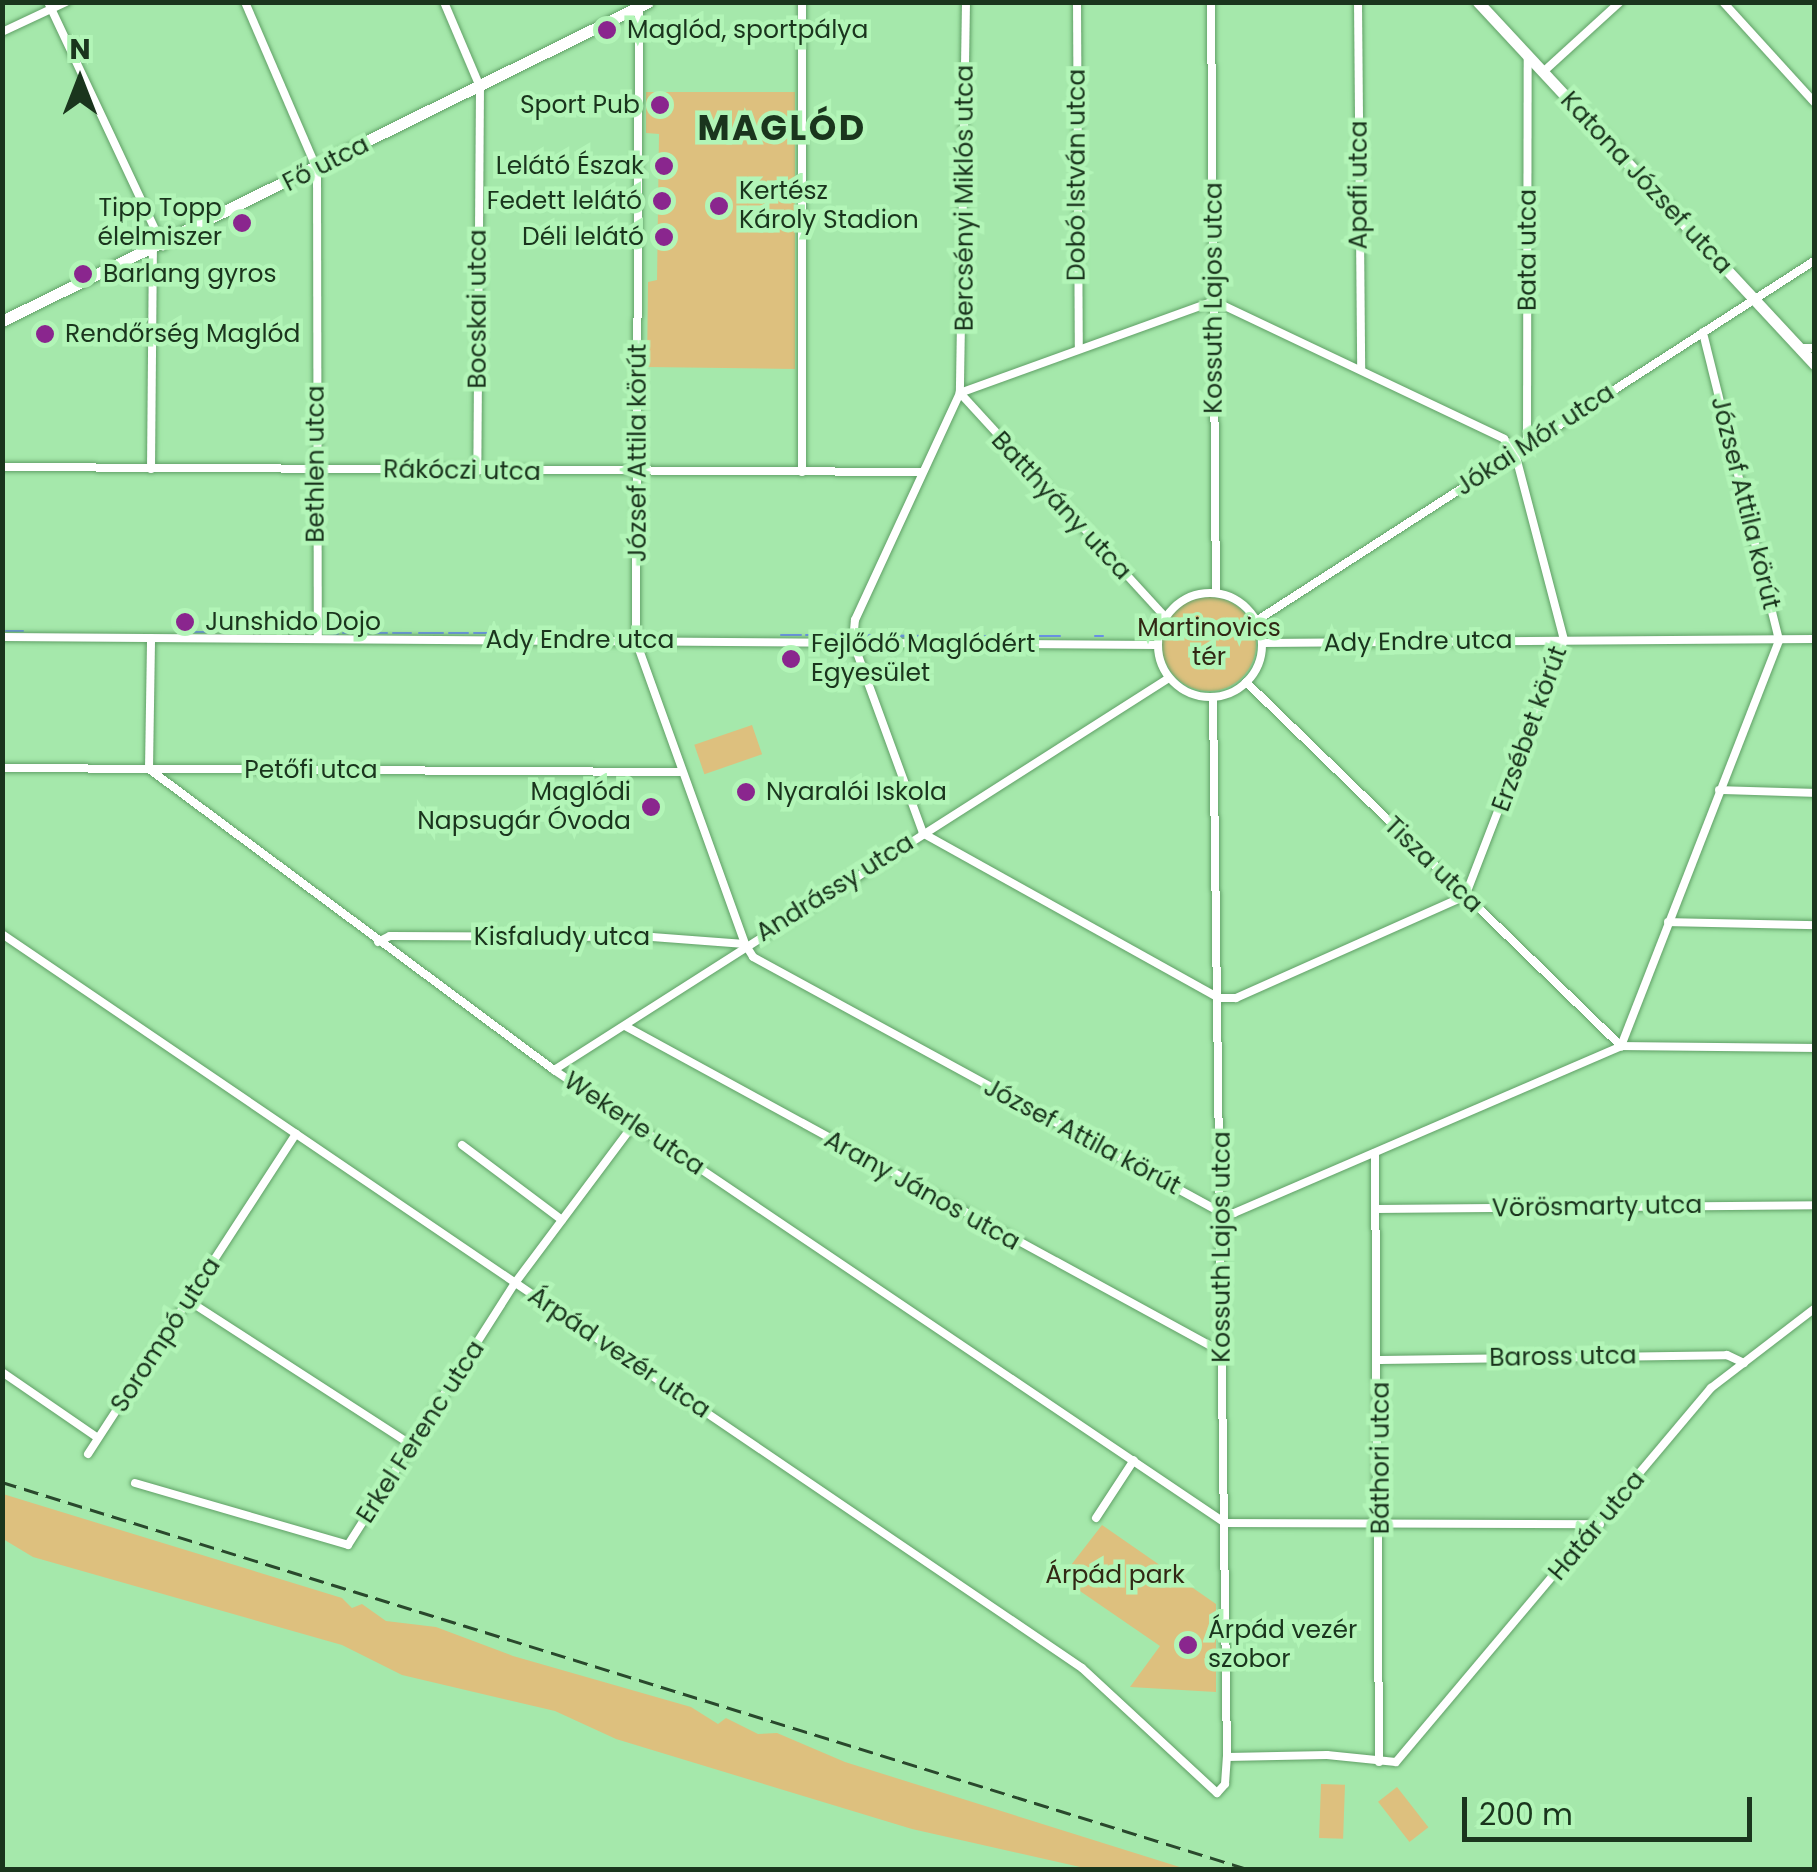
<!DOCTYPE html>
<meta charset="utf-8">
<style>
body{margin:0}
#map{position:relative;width:1817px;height:1872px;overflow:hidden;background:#a5e8ab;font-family:Poppins,sans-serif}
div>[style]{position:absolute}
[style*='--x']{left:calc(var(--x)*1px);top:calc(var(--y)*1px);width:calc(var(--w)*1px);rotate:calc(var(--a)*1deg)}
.green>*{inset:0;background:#ddc07e;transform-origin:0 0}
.round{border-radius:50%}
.stream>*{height:2.5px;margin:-1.25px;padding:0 1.25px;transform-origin:1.25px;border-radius:1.25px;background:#6a8ff0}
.roads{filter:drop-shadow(0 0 2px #60a066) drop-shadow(0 0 2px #60a066)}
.street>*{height:8px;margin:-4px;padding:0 4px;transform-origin:4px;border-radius:4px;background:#fff}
.street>.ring{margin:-4px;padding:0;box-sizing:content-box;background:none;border:8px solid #fff;border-radius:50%}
.secondary>*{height:11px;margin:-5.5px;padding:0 5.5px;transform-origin:5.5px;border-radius:5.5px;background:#fff}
.rail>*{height:2.5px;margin-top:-1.25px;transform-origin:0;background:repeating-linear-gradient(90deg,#29482c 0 15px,transparent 0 23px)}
.dots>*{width:28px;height:28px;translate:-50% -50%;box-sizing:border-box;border:5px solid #b2f5b7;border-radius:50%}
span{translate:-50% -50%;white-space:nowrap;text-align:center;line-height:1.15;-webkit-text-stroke:9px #b2f5b7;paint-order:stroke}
.poi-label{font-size:25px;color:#1a351d}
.left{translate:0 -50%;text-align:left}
.right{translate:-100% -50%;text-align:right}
.street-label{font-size:25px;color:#1a351d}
.park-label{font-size:25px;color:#312814}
.district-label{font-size:35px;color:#1a351d;font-weight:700;letter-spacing:2.5px}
.frame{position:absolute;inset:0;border:5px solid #1a351d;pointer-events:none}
.north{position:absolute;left:30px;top:30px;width:100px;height:100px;-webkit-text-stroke:8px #b2f5b7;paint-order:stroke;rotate:0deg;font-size:28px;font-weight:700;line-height:40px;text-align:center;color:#1a351d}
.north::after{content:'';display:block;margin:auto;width:35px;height:45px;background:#1a351d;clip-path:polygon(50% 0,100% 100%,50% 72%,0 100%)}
.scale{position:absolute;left:1462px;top:1797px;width:290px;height:45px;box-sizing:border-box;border:5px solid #1a351d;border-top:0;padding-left:12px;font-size:30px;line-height:35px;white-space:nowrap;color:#1a351d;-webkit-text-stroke:8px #b2f5b7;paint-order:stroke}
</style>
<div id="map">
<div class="green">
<div style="clip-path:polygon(646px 92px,795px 92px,795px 369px,647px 367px,648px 282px,657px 280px,659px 134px,646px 133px)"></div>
<div class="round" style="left:1162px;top:597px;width:94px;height:94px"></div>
<div style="left:752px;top:725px;width:31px;height:61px;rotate:71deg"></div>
<div style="clip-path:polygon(3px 1494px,342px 1598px,352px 1608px,362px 1604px,386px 1621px,436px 1627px,513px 1656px,691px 1707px,718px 1724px,726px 1718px,758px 1734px,777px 1733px,845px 1762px,1186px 1869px,1089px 1869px,912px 1829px,616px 1739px,555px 1711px,402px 1675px,342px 1645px,33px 1557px,3px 1539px)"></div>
<div style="clip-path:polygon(1102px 1525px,1216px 1604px,1216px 1692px,1130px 1687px,1160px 1646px,1061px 1578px)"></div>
<div style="left:1321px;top:1784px;width:24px;height:54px;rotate:2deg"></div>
<div style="left:1397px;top:1787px;width:51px;height:24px;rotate:52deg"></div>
</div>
<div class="stream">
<div style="--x:6;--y:631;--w:17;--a:0"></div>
<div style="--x:192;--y:632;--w:13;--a:0"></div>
<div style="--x:304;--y:632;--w:10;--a:0"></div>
<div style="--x:323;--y:632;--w:14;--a:4"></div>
<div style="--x:343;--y:633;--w:17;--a:0"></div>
<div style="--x:366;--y:633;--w:21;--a:0"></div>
<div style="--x:393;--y:633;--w:18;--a:0"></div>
<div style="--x:419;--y:633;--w:24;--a:0"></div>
<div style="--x:449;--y:633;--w:19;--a:0"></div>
<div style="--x:474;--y:633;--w:22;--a:0"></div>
<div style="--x:781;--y:635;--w:20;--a:0"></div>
<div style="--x:806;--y:635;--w:16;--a:0"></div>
<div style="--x:828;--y:635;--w:19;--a:0"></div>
<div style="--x:858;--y:635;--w:67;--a:0.9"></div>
<div style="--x:931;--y:636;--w:19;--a:0"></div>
<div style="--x:956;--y:636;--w:15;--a:0"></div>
<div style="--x:985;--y:636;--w:13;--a:0"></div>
<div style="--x:1016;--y:636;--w:44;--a:0"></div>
<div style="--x:1095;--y:636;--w:8;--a:0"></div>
</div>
<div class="roads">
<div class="street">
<div style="--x:48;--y:2;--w:270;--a:64.8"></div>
<div style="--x:245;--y:2;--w:182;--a:66.7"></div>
<div style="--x:317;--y:169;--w:470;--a:89.9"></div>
<div style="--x:444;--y:2;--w:92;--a:67"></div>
<div style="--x:480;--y:87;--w:384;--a:90.4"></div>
<div style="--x:639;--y:2;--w:639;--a:90.27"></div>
<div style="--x:636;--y:641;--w:322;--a:70.2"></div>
<div style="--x:745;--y:944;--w:15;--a:58"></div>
<div style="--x:753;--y:957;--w:534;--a:28.63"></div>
<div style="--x:1222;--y:1213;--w:12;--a:0"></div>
<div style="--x:1234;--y:1213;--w:421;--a:-23.3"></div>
<div style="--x:1621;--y:1046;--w:436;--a:-68.7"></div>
<div style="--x:1779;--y:640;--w:317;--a:-103.9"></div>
<div style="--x:966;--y:2;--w:391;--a:90.9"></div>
<div style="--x:960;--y:393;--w:304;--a:47.5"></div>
<div style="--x:1077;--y:2;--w:346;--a:89.7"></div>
<div style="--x:1211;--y:2;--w:591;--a:89.52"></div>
<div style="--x:1358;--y:2;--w:366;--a:89.5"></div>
<div style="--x:1723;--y:2;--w:135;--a:47.7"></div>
<div style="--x:2;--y:32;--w:71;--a:-25.1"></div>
<div style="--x:1543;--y:72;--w:104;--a:-42.3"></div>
<div style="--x:1214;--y:301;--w:321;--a:25.4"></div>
<div style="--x:1504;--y:439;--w:18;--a:52"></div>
<div style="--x:1515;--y:453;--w:193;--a:75.3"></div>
<div style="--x:1564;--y:640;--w:274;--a:111.1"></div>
<div style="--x:1465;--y:896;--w:251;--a:156"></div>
<div style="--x:1236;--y:998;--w:17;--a:180"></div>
<div style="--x:1219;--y:998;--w:339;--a:-150.9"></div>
<div style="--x:923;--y:833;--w:203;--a:-110.1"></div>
<div style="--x:853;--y:642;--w:22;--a:-85"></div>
<div style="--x:855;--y:620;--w:250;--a:-65.2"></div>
<div style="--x:960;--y:393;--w:270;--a:-19.9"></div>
<div style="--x:1799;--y:348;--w:15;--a:0"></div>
<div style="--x:1527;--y:444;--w:388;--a:-89.9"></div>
<div style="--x:2;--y:467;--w:919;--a:0.31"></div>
<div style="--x:151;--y:469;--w:217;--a:-89.5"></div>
<div style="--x:802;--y:472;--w:470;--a:-90"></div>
<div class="ring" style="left:1158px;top:593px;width:96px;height:96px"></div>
<div style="--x:1256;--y:621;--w:664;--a:-32.83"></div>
<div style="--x:2;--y:637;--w:1155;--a:0.4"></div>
<div style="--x:1262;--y:643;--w:552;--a:-0.42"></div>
<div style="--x:1246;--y:682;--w:523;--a:44.15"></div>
<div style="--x:1621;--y:1046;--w:193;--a:0.6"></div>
<div style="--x:2;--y:768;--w:678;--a:0.34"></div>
<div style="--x:149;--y:769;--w:505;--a:36.62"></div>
<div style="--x:554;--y:1070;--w:810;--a:34.02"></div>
<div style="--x:1225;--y:1523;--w:375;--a:0.2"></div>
<div style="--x:149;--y:769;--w:131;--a:-89.1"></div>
<div style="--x:1719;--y:790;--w:95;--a:1.8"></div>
<div style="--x:1668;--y:922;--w:146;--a:1.2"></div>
<div style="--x:2;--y:934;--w:1306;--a:34.2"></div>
<div style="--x:1082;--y:1668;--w:184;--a:42.8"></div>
<div style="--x:1217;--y:1793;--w:12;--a:-48"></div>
<div style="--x:1225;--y:1784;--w:27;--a:-86"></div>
<div style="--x:1227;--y:1757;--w:1060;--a:-90.76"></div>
<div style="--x:378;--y:942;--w:13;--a:-27"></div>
<div style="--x:390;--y:936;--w:262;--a:0.2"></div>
<div style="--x:652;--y:937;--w:93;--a:4.3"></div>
<div style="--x:625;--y:1026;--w:680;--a:28.64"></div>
<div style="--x:554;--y:1070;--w:729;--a:-32.51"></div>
<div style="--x:462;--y:1145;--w:125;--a:36.9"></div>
<div style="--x:1375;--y:1153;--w:609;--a:89.62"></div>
<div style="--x:1379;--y:1209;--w:435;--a:-0.5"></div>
<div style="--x:189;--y:1301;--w:267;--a:32.9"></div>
<div style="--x:1380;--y:1360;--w:347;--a:-0.8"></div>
<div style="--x:1727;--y:1355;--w:19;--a:25"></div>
<div style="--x:2;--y:1372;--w:116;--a:34.5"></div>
<div style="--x:88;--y:1454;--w:382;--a:-57"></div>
<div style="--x:135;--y:1483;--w:222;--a:16.2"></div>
<div style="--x:348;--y:1545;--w:311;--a:-57.5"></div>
<div style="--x:515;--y:1283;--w:199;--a:-53.2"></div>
<div style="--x:1096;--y:1518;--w:69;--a:-56.8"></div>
<div style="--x:1227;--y:1757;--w:100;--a:-1.1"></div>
<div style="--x:1327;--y:1755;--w:69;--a:5.8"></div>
<div style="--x:1396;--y:1762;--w:489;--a:-49.9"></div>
<div style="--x:1711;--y:1388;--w:130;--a:-37.5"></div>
</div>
<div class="secondary">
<div style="--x:1478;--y:2;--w:494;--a:47.1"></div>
<div style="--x:2;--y:321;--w:720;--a:-26.28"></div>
</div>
</div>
<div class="rail">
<div style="--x:2;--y:1482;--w:1308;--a:17.26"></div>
</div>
<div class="dots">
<div style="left:607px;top:30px;background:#8a268e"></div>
<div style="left:660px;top:105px;background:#8a268e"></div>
<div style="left:664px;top:166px;background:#8a268e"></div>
<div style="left:662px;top:201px;background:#8a268e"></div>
<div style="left:719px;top:206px;background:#8a268e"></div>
<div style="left:242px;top:223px;background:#8a268e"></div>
<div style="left:664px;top:237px;background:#8a268e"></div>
<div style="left:83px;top:274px;background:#8a268e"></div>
<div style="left:45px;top:334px;background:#8a268e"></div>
<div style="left:185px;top:622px;background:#8a268e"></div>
<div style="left:791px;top:659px;background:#8a268e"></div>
<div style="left:746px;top:792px;background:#8a268e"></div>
<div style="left:651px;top:807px;background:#8a268e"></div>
<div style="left:1188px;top:1645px;background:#8a268e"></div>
</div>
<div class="poi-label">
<span class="left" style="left:627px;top:30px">Maglód, sportpálya</span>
<span class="right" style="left:640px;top:105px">Sport Pub</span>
<span class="right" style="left:644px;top:166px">Lelátó Észak</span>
<span class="left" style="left:739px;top:206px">Kertész<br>Károly Stadion</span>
<span class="right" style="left:642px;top:201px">Fedett lelátó</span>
<span class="right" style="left:222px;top:223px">Tipp Topp<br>élelmiszer</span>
<span class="right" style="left:644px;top:237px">Déli lelátó</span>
<span class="left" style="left:103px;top:274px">Barlang gyros</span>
<span class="left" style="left:65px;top:334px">Rendőrség Maglód</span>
<span class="left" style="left:205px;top:622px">Junshido Dojo</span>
<span class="left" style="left:811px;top:659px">Fejlődő Maglódért<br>Egyesület</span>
<span class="left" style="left:766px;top:792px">Nyaralói Iskola</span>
<span class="right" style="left:631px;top:807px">Maglódi<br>Napsugár Óvoda</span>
<span class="left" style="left:1208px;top:1645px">Árpád vezér<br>szobor</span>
</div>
<div class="street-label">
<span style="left:326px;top:164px;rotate:-27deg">Fő utca</span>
<span style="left:1077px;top:175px;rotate:-90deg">Dobó István utca</span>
<span style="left:1646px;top:183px;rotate:47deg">Katona József utca</span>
<span style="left:1359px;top:185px;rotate:-90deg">Apafi utca</span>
<span style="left:965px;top:198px;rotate:-90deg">Bercsényi Miklós utca</span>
<span style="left:1528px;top:250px;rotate:-90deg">Bata utca</span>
<span style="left:1214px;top:298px;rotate:-90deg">Kossuth Lajos utca</span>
<span style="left:478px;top:309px;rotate:-90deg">Bocskai utca</span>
<span style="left:1535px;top:440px;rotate:-33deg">Jókai Mór utca</span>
<span style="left:638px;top:453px;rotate:-90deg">József Attila körút</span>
<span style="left:316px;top:464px;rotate:-90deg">Bethlen utca</span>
<span style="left:462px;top:471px;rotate:1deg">Rákóczi utca</span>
<span style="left:1745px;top:503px;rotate:76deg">József Attila körút</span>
<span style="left:1061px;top:506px;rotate:47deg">Batthyány utca</span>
<span style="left:580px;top:640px">Ady Endre utca</span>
<span style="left:1418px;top:642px;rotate:-1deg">Ady Endre utca</span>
<span style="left:1530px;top:729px;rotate:-70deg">Erzsébet körút</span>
<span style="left:311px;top:770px">Petőfi utca</span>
<span style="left:1433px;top:865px;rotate:44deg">Tisza utca</span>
<span style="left:835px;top:888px;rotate:-32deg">Andrássy utca</span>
<span style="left:562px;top:937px">Kisfaludy utca</span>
<span style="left:634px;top:1124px;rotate:34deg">Wekerle utca</span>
<span style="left:1082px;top:1137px;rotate:28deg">József Attila körút</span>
<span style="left:922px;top:1191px;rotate:29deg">Arany János utca</span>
<span style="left:1597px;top:1207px;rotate:-1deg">Vörösmarty utca</span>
<span style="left:1222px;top:1247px;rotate:-90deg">Kossuth Lajos utca</span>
<span style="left:166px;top:1335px;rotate:-57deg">Sorompó utca</span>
<span style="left:619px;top:1353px;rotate:34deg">Árpád vezér utca</span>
<span style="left:1563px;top:1357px;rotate:-1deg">Baross utca</span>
<span style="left:421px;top:1432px;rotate:-57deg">Erkel Ferenc utca</span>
<span style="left:1381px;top:1458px;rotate:-90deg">Báthori utca</span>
<span style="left:1597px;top:1526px;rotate:-50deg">Határ utca</span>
</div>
<div class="park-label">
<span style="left:1209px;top:643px">Martinovics<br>tér</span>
<span style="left:1115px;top:1575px">Árpád park</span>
</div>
<div class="district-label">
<span style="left:782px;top:128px">MAGLÓD</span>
</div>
<div class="frame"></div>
<div class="north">N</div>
<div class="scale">200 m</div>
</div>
